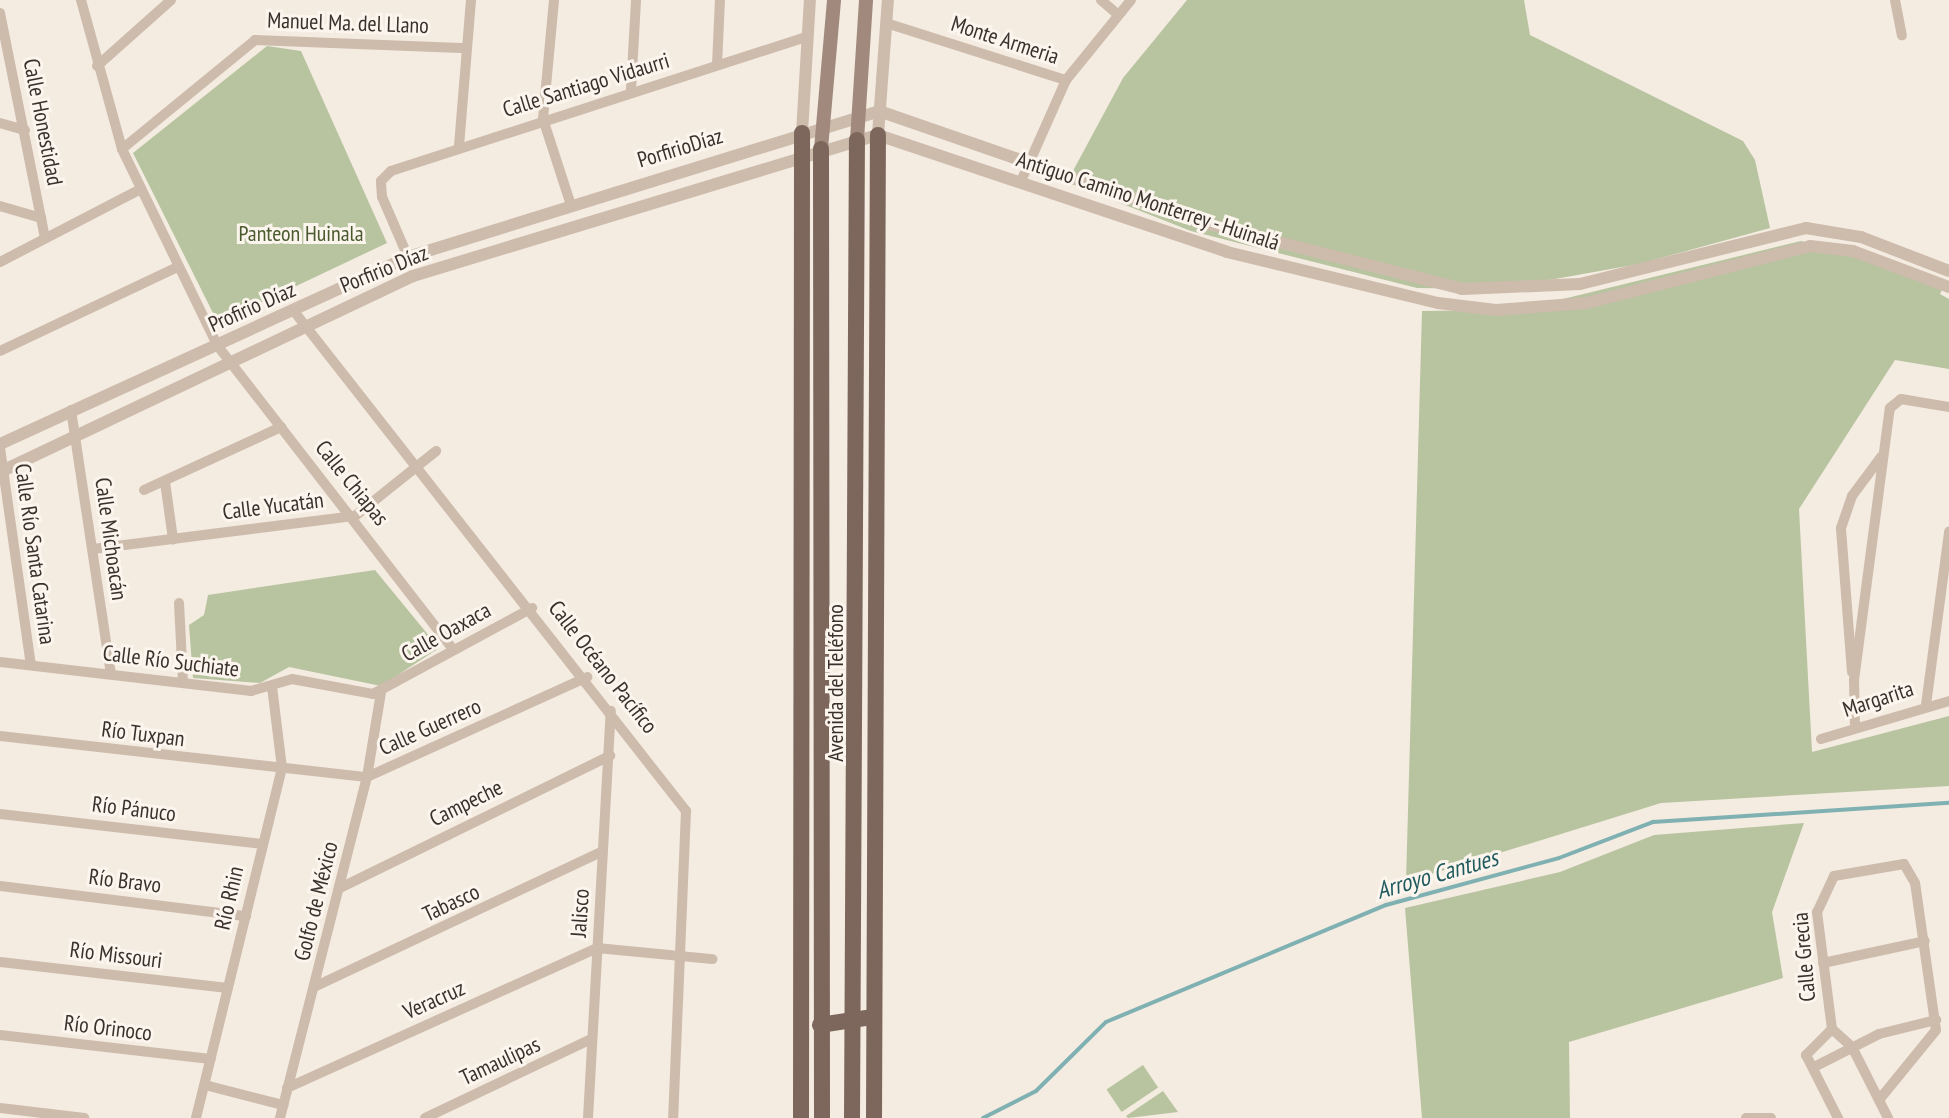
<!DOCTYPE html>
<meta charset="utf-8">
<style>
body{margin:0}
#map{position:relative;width:1949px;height:1118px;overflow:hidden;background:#f4ebe1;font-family:"PT Sans Narrow",sans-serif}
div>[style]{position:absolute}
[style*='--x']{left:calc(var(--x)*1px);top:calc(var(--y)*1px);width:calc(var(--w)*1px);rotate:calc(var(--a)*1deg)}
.green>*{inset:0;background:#b8c4a0;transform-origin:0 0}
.stream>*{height:4px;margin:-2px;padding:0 2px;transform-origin:2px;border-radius:2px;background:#7fb0b2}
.minor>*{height:10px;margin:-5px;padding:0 5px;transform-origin:5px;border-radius:5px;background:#cdbbac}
.tertiary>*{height:12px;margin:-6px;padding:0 6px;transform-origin:6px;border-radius:6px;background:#cdbbac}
.secondary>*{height:14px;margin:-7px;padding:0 7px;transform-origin:7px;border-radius:7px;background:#a18a7d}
.primary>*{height:16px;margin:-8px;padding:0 8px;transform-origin:8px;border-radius:8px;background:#7d675c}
span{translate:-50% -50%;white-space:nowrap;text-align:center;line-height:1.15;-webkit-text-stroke:6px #fbf5ee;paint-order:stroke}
.street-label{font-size:22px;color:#3b302b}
.park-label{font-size:22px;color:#4a5a2e}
.water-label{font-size:24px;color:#1f5a5e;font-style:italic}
</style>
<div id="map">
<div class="green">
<div style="clip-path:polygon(1187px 0,1524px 0,1530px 35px,1743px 141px,1755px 160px,1770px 228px,1639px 264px,1499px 289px,1417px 288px,1191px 231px,1067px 182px,1123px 78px)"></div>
<div style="clip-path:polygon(267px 46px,301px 51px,387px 243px,218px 323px,133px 153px)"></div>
<div style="clip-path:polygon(1801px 241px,1945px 284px,1940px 294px,1949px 299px,1949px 369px,1895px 360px,1799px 509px,1812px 752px,1949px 716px,1949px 786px,1661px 803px,1406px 882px,1422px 311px,1518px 310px)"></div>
<div style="clip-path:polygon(375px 570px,439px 648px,381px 686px,289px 667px,260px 683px,193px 678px,189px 625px,204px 615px,208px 595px)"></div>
<div style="clip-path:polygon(1804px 823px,1772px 912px,1783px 978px,1569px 1042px,1570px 1118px,1422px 1118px,1405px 908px,1560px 872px,1654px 835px)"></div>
<div style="left:1143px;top:1065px;width:27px;height:44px;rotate:56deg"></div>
<div style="clip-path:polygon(1163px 1091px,1178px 1112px,1128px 1118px,1126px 1116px)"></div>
</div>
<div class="stream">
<div style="--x:983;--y:1118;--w:59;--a:-27"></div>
<div style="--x:1036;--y:1091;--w:98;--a:-44.6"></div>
<div style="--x:1106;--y:1022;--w:303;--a:-22.7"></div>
<div style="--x:1386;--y:905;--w:179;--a:-15.2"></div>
<div style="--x:1559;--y:858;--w:101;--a:-21"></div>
<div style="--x:1653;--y:822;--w:297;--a:-3.7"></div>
</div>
<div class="minor">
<div style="--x:81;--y:0;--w:155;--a:74.6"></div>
<div style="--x:122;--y:149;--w:218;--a:64.1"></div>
<div style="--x:217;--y:345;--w:385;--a:52.2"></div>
<div style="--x:554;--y:0;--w:120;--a:95.3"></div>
<div style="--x:543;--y:119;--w:87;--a:72"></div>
<div style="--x:1101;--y:0;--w:21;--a:41"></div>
<div style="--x:1895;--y:0;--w:36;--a:79"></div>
<div style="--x:0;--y:13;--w:230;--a:78.7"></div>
<div style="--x:886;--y:23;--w:189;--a:17.6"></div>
<div style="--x:717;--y:65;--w:65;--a:-87.4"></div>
<div style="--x:97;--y:66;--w:99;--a:-41.7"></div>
<div style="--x:631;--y:90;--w:90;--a:-86.8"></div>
<div style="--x:0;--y:123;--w:26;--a:16"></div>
<div style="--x:459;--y:146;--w:146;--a:-85.3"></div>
<div style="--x:122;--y:149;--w:172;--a:-39.3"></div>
<div style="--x:255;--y:40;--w:212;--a:2.2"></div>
<div style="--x:1022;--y:179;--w:108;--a:-66"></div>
<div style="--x:1066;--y:80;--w:103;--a:-50.9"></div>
<div style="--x:0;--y:206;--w:43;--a:16.3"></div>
<div style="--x:408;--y:257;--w:65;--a:-113.4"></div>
<div style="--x:382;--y:197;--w:16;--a:-94"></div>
<div style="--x:381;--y:181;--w:14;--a:-45"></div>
<div style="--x:391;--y:171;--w:437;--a:-17.9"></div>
<div style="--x:0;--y:262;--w:157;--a:-27.4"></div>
<div style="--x:293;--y:310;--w:637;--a:51.89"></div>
<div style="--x:686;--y:811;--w:307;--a:92.4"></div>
<div style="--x:0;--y:351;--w:197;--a:-25.3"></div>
<div style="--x:71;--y:410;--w:267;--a:81.4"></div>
<div style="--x:0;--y:448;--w:219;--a:81.9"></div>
<div style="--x:165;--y:482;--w:58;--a:82"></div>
<div style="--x:144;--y:490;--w:151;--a:-24.7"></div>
<div style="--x:93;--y:549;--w:264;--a:-7.2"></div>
<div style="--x:355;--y:516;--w:104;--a:-38.7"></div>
<div style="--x:179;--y:603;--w:79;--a:87.1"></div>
<div style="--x:0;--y:662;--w:253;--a:6.6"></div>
<div style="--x:251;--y:691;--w:43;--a:-16.3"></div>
<div style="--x:292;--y:679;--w:82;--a:10.5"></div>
<div style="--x:373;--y:694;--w:181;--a:-28.4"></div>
<div style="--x:1852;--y:672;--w:144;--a:-94.4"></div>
<div style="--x:1841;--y:528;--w:34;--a:-71"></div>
<div style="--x:1852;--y:496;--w:49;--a:-53.4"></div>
<div style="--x:1926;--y:705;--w:175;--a:-82.4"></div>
<div style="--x:1855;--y:727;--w:47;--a:-91.2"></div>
<div style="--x:1854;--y:680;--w:274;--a:-82.5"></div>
<div style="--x:1890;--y:408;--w:14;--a:-39"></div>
<div style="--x:1901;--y:399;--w:49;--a:9.5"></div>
<div style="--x:0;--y:736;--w:369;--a:6.4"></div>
<div style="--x:367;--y:777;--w:242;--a:-24.4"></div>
<div style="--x:1821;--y:739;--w:134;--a:-16.5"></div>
<div style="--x:0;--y:814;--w:264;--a:6.5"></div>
<div style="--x:0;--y:886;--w:248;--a:7"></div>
<div style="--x:340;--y:888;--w:301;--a:-26.1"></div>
<div style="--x:0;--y:962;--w:229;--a:6.5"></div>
<div style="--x:1823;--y:963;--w:104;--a:-12.2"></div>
<div style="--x:314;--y:987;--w:319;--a:-25.2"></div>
<div style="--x:1832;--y:1029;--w:37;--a:135"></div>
<div style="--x:1806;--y:1055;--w:71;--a:63.1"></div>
<div style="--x:0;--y:1035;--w:212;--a:6.5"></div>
<div style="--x:1814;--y:1067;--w:73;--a:-26.9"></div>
<div style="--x:1879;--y:1034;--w:59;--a:-13.8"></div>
<div style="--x:205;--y:1085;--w:81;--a:14.4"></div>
<div style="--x:287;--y:1088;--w:340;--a:-24.3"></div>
<div style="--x:597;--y:948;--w:116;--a:5.5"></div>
<div style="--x:1879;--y:1100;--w:90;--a:-50.8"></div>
<div style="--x:1936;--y:1030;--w:148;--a:-98.1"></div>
<div style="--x:1915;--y:883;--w:22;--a:-120"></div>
<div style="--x:1904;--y:864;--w:71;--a:170.3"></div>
<div style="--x:1834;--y:876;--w:40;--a:115"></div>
<div style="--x:1817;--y:912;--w:118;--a:82.7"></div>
<div style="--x:1832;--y:1029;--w:27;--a:42"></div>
<div style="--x:1852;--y:1047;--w:80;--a:63.1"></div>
<div style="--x:0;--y:1108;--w:85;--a:6.8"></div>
<div style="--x:196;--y:1118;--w:360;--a:-76.2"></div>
<div style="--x:282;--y:768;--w:83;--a:-97"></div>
<div style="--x:280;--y:1118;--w:352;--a:-75.7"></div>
<div style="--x:367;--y:777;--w:86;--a:-80.6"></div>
<div style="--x:425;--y:1118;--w:184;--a:-25.4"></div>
<div style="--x:588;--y:1118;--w:408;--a:-86.8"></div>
<div style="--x:1746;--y:1118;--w:25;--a:0"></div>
</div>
<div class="tertiary">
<div style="--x:802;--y:133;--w:133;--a:-86.6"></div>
<div style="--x:878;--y:135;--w:135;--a:-85.8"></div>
<div style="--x:0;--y:444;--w:449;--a:-24.6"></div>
<div style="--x:408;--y:257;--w:493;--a:-17.2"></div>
<div style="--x:879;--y:111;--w:336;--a:19.1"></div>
<div style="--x:1196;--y:221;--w:275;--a:14.3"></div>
<div style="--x:1462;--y:289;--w:118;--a:-2.4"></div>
<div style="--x:1580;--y:284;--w:233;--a:-13.9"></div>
<div style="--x:1806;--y:228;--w:56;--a:9.3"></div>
<div style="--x:1861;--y:237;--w:94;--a:21.1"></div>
<div style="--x:0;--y:472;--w:457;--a:-25.4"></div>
<div style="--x:413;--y:276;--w:486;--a:-16.9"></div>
<div style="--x:878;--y:135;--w:368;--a:18.5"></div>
<div style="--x:1227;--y:252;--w:217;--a:13.6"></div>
<div style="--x:1438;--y:303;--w:58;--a:6.9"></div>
<div style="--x:1496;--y:310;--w:91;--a:-4.4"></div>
<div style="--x:1587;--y:303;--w:230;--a:-14.3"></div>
<div style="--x:1810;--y:246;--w:43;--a:6.6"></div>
<div style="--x:1853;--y:251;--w:103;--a:20.6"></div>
</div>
<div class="secondary">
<div style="--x:857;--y:140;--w:140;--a:-86.3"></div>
<div style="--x:821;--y:149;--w:150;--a:-85"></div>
</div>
<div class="primary">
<div style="--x:821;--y:149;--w:969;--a:89.94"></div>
<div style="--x:820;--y:1025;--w:47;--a:-8.7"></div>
<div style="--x:801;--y:1118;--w:985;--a:-89.94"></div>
<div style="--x:852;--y:1118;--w:978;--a:-89.71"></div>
<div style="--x:874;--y:1118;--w:983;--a:-89.77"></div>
</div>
<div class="street-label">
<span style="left:348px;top:23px;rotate:2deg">Manuel Ma. del Llano</span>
<span style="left:1005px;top:40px;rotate:18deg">Monte Armeria</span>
<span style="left:586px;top:85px;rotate:-17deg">Calle Santiago Vidaurri</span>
<span style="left:43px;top:122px;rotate:79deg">Calle Honestidad</span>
<span style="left:680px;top:148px;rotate:-17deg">PorfirioDíaz</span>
<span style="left:1148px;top:201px;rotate:18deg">Antiguo Camino Monterrey - Huinalá</span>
<span style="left:384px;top:269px;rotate:-22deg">Porfirio Díaz</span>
<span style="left:252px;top:307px;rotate:-24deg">Profirio Díaz</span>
<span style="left:352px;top:483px;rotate:51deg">Calle Chiapas</span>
<span style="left:273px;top:506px;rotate:-7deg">Calle Yucatán</span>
<span style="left:111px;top:539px;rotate:82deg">Calle Michoacán</span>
<span style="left:35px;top:554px;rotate:82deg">Calle Río Santa Catarina</span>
<span style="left:446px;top:632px;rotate:-29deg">Calle Oaxaca</span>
<span style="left:171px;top:661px;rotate:7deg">Calle Río Suchiate</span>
<span style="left:603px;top:667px;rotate:52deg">Calle Océano Pacífico</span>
<span style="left:836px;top:683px;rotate:-90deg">Avenida del Teléfono</span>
<span style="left:1878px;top:699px;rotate:-18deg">Margarita</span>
<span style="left:430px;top:727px;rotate:-24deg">Calle Guerrero</span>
<span style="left:143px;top:734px;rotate:7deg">Río Tuxpan</span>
<span style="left:466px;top:803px;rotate:-26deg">Campeche</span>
<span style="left:134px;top:809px;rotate:7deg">Río Pánuco</span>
<span style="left:125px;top:881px;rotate:7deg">Río Bravo</span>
<span style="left:229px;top:898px;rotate:-77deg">Río Rhin</span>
<span style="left:316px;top:901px;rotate:-76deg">Golfo de México</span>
<span style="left:451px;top:903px;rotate:-25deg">Tabasco</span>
<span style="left:580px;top:913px;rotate:-86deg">Jalisco</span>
<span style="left:116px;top:955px;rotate:7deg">Río Missouri</span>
<span style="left:1804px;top:957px;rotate:-95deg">Calle Grecia</span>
<span style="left:434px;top:1000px;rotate:-24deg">Veracruz</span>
<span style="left:108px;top:1028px;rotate:7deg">Río Orinoco</span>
<span style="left:500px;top:1061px;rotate:-25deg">Tamaulipas</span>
</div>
<div class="park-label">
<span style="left:301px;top:234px">Panteon Huinala</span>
</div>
<div class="water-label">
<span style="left:1437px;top:874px;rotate:-16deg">Arroyo Cantues</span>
</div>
</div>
